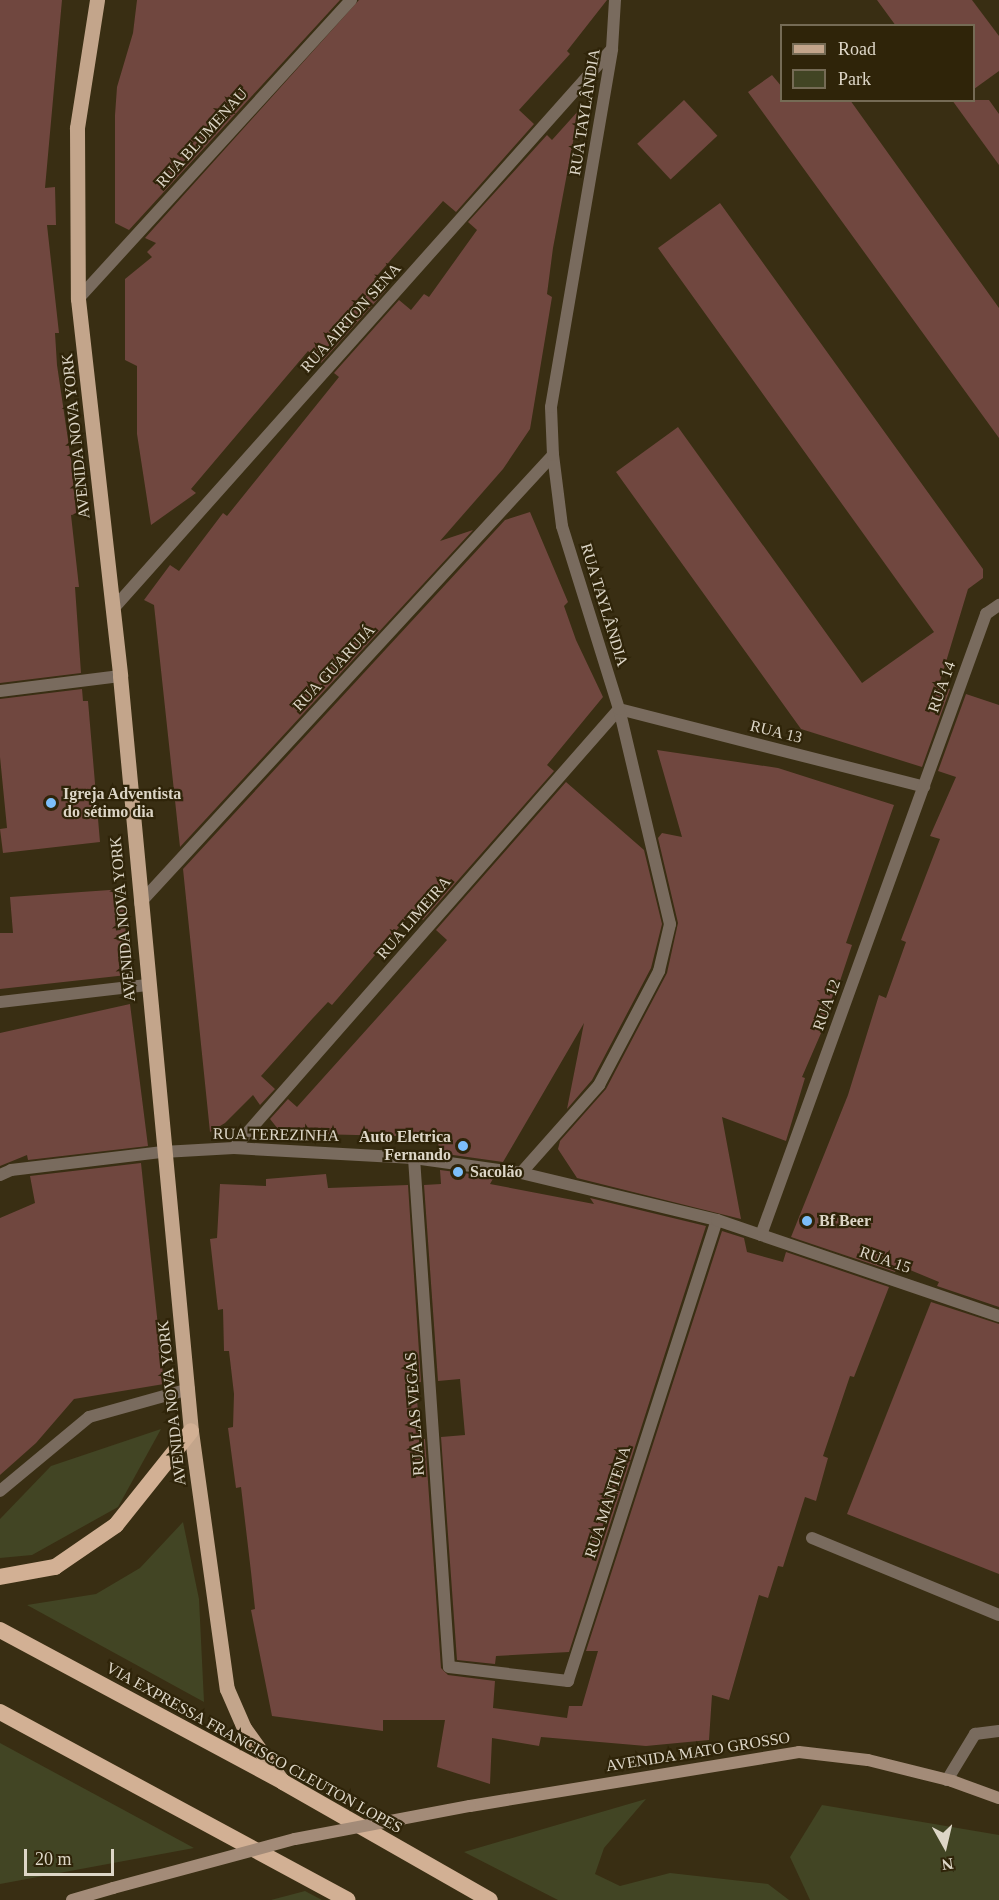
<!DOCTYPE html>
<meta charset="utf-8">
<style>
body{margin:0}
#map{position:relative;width:999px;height:1900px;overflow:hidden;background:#392e13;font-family:"Times New Roman",serif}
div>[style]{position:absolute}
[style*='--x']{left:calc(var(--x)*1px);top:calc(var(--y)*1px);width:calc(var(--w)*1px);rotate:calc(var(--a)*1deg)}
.green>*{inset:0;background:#424524}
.building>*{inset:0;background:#70473f;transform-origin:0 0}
.service>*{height:12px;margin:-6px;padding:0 6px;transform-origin:6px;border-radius:6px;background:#796b5e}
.minor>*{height:12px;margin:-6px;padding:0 6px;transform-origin:6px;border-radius:6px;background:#796b5e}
.tertiary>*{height:12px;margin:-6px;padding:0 6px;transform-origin:6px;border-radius:6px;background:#796b5e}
.secondary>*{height:12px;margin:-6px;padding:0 6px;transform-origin:6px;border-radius:6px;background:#a38b78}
.primary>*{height:15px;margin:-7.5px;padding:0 7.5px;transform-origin:7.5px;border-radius:7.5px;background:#c3a58b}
.trunk>*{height:16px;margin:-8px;padding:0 8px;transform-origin:8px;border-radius:8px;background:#d2b094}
.secondary-bridge>*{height:12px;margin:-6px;padding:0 6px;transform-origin:6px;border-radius:6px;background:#a38b78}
.dots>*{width:16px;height:16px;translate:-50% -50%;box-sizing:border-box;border:3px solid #2f2409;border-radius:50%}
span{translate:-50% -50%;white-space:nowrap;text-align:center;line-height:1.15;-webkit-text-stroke:4.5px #2f2409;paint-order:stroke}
.street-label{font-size:16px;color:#ddd6c7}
.poi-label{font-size:16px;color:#ddd6c7;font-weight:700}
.left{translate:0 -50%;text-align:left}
.right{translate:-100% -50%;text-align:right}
.legend{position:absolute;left:780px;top:24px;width:195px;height:78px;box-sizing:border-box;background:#2f2409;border:2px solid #756b55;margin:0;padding:8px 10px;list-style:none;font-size:18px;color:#ddd6c7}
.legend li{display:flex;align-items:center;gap:12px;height:30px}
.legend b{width:30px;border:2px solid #756b55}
.north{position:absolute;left:915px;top:1816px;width:60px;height:60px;-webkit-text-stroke:4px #2f2409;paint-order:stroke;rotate:172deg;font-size:16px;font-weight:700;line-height:24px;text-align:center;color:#ddd6c7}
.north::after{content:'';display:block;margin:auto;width:21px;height:27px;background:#ddd6c7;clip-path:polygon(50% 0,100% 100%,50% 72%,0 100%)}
.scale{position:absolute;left:24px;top:1849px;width:90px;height:27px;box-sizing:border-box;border:3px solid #ddd6c7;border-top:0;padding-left:8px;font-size:18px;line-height:21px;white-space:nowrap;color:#ddd6c7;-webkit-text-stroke:4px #2f2409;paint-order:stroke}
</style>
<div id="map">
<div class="green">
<div style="clip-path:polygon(161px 1429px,118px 1507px,32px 1555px,0 1558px,0 1519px,51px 1466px)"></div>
<div style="clip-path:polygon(183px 1522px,199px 1599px,204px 1702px,27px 1605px,96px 1594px,140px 1568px)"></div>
<div style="clip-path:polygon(0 1743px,194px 1848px,0 1884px)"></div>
<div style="clip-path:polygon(646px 1799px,604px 1848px,595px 1874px,620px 1886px,670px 1873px,768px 1884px,789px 1900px,558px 1900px,464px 1852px)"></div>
<div style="clip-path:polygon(822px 1805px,999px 1835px,999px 1900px,810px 1900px,790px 1857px)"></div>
<div style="clip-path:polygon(305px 1891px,322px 1900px,271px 1900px)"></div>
</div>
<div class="building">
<div style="clip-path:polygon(0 0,62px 0,45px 188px,55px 187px,56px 225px,47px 225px,59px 333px,55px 333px,57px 365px,79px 514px,71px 515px,79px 587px,75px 587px,81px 673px,0 683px)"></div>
<div style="clip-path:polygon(137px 0,340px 0,129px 230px,115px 223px,115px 115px,117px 87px,133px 33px)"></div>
<div style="clip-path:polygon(359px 0,607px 0,567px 51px,570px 54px,519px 110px,534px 124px,456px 212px,443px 201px,374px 279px,386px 290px,321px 363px,308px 351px,191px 489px,196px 493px,151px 525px,137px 434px,137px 366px,125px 360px,125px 279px,152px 257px,147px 252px,156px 243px,145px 238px)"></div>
<div style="clip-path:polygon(877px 0,972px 0,999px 36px,999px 71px,974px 89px,974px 26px,896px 26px)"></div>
<div style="clip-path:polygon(772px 75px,782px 87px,782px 100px,850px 100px,999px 308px,999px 438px,748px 92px)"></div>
<div style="left:684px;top:100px;width:49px;height:64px;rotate:47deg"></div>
<div style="clip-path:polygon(952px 100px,989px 100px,999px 114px,999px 165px)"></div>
<div style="clip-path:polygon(579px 110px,553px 248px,547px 294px,552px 297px,530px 429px,503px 469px,440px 541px,473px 530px,180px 847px,154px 605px,144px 600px,170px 565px,179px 571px,223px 513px,227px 516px,339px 377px,334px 373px,399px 300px,411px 310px,424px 294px,429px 297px,477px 230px,468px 222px,547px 135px,552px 140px)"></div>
<div style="clip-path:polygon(720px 203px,983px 569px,983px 578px,968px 589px,939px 685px,950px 689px,922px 767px,801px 729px,616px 472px,678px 427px,862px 683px,934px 632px,658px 248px)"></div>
<div style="clip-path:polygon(530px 512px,568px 602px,564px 606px,576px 640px,603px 697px,547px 765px,554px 771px,423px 920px,413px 911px,332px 1005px,328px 1002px,313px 1018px,261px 1076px,275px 1089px,260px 1105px,253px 1095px,225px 1123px,210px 1132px,183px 869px,505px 520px)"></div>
<div style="clip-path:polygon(82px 689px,83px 701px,88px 701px,100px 842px,3px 853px,0 829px,7px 828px,0 757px,0 699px)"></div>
<div style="clip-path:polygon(966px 694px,999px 705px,999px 1307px,937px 1286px,939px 1282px,898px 1265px,895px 1272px,791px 1237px,848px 1095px,879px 995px,886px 998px,906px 942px,901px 940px,940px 839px,930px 836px,956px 777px,938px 771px)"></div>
<div style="clip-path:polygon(657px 750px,778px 768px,894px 805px,846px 943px,852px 945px,828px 1017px,802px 1077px,805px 1078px,786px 1141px,722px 1117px,741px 1219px,577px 1178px,558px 1149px,560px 1141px,606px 1089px,667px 973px,678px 923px,658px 838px,662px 833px,682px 837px)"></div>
<div style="clip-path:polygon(566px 782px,644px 850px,662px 924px,651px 968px,592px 1080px,567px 1109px,584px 1023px,503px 1162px,439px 1153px,438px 1137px,274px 1133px,278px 1129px,270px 1119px,288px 1099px,297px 1107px,447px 940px,436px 930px)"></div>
<div style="clip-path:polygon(124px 889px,127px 975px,0 989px,0 933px,13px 933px,10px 897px)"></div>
<div style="clip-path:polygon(130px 1004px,148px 1146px,28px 1160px,27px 1155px,0 1166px,0 1033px)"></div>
<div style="clip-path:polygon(141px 1163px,164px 1384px,74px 1399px,36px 1443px,0 1475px,0 1218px,35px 1203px,30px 1176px)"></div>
<div style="clip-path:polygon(440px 1170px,494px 1177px,490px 1184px,594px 1204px,590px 1198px,706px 1226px,569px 1652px,496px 1656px,495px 1664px,457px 1660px,441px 1437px,465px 1435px,460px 1379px,438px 1381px,424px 1185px,441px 1184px)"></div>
<div style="clip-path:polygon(326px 1174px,328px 1188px,408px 1185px,421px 1382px,415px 1382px,421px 1439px,425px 1439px,441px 1668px,448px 1675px,495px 1681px,493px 1708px,567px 1718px,569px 1706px,582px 1706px,598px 1651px,586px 1651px,722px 1231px,744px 1238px,747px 1252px,783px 1262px,786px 1252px,889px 1287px,854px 1377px,850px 1376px,823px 1456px,828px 1458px,816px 1501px,805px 1497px,783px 1567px,778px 1566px,768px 1598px,759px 1595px,729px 1700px,712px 1695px,709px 1740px,646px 1746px,541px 1737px,539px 1746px,492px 1738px,490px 1784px,437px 1767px,445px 1720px,383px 1720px,383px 1731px,272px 1716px,251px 1610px,255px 1609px,251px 1572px,241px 1487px,236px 1488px,228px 1428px,233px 1427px,234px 1394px,229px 1351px,224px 1351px,223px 1309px,218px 1310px,210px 1239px,217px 1238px,220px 1184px,266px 1186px,266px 1179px)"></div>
<div style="clip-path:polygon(931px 1302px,999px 1324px,999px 1574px,847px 1514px)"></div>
</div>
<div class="service">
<div style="--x:812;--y:1538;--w:202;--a:22.4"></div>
<div style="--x:947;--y:1780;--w:54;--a:-58.7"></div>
<div style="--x:975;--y:1734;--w:24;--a:-7"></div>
</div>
<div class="minor">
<div style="--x:78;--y:299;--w:405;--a:-47.6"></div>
<div style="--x:113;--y:609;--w:749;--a:-48.3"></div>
<div style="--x:0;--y:691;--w:121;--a:-7.1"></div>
<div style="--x:619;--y:709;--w:315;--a:14.3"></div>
<div style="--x:140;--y:903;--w:609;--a:-47.33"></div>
<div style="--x:0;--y:1002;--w:148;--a:-6.6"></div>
<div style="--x:234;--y:1148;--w:584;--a:-48.75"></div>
<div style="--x:414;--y:1158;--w:510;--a:86.07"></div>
<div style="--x:449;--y:1667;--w:120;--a:6.7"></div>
<div style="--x:568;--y:1681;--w:484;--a:-72.1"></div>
<div style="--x:521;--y:1173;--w:118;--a:-48.4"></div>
<div style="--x:599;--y:1085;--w:129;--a:-62.2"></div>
<div style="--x:659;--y:971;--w:48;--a:-76.8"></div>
<div style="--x:670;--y:924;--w:221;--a:-103.3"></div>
<div style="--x:619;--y:709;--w:192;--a:-107.3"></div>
<div style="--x:562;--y:526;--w:72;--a:-97.2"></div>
<div style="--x:553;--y:455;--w:48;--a:-92.4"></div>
<div style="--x:551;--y:407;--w:363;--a:-80.3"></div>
<div style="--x:612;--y:49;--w:49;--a:-86.5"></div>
<div style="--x:761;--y:1235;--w:661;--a:-70.08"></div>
<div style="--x:986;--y:614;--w:16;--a:-35"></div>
<div style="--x:0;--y:1491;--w:116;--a:-39.7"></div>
<div style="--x:89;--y:1417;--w:104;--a:-15.6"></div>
</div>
<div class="tertiary">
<div style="--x:0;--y:1175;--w:12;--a:-24"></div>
<div style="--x:11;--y:1170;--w:153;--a:-6.8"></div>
<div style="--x:163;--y:1152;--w:71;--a:-3.2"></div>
<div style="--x:234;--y:1148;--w:180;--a:3.2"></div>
<div style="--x:414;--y:1158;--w:108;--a:8"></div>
<div style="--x:521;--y:1173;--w:202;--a:13.5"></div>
<div style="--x:717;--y:1220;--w:298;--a:18.8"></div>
</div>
<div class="secondary">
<div style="--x:470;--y:1806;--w:333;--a:-9.3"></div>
<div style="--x:799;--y:1752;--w:69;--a:6.6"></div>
<div style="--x:868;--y:1760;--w:87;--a:14"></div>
<div style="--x:952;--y:1781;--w:50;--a:19.9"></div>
<div style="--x:72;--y:1900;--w:43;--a:-16.3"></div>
</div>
<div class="primary">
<div style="--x:97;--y:0;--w:130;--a:98.9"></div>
<div style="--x:77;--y:128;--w:171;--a:89.7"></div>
<div style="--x:78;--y:299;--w:379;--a:83.6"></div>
<div style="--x:120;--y:676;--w:758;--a:84.63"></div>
<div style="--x:191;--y:1431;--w:260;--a:82.1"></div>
<div style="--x:227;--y:1689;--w:43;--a:66.4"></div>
<div style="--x:244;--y:1728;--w:67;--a:54.2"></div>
</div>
<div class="trunk">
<div style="--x:0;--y:1577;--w:56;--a:-10.3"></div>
<div style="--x:55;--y:1567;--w:74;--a:-34.5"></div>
<div style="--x:116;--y:1525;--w:120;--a:-51.4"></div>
<div style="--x:0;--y:1630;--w:321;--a:28.2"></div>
<div style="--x:283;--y:1782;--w:238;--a:29.7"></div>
<div style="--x:0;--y:1712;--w:395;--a:28.4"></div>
</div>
<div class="secondary-bridge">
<div style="--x:113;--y:1888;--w:188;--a:-15.1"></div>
<div style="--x:295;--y:1839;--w:178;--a:-10.7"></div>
</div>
<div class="dots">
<div style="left:51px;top:803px;background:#7cbef9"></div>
<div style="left:463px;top:1146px;background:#7cbef9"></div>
<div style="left:458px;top:1172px;background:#7cbef9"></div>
<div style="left:807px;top:1221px;background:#7cbef9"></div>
</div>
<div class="street-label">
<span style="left:585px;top:112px;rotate:-81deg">RUA TAYLÂNDIA</span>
<span style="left:202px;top:138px;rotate:-48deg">RUA BLUMENAU</span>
<span style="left:351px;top:318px;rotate:-48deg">RUA AIRTON SENA</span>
<span style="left:76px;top:436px;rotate:-96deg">AVENIDA NOVA YORK</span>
<span style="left:604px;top:605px;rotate:73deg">RUA TAYLÂNDIA</span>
<span style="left:334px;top:668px;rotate:-47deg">RUA GUARUJÁ</span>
<span style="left:942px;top:687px;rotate:-70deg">RUA 14</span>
<span style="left:776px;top:732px;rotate:14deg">RUA 13</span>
<span style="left:414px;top:918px;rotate:-49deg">RUA LIMEIRA</span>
<span style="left:123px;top:919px;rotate:-95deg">AVENIDA NOVA YORK</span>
<span style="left:827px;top:1005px;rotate:-70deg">RUA 12</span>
<span style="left:276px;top:1135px;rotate:1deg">RUA TEREZINHA</span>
<span style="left:885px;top:1260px;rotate:19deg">RUA 15</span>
<span style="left:172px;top:1403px;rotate:-96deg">AVENIDA NOVA YORK</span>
<span style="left:415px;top:1414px;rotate:-94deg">RUA LAS VEGAS</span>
<span style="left:608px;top:1502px;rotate:-72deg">RUA MANTENA</span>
<span style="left:254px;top:1748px;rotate:29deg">VIA EXPRESSA FRANCISCO CLEUTON LOPES</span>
<span style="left:698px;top:1752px;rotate:-9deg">AVENIDA MATO GROSSO</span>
</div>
<div class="poi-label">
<span class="left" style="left:63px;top:803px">Igreja Adventista<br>do sétimo dia</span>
<span class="right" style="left:451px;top:1146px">Auto Eletrica<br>Fernando</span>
<span class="left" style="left:470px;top:1172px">Sacolão</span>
<span class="left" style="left:819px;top:1221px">Bf Beer</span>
</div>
<ul class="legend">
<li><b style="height:8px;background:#c3a58b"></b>Road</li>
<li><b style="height:16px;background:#424524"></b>Park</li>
</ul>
<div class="north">N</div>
<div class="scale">20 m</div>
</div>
